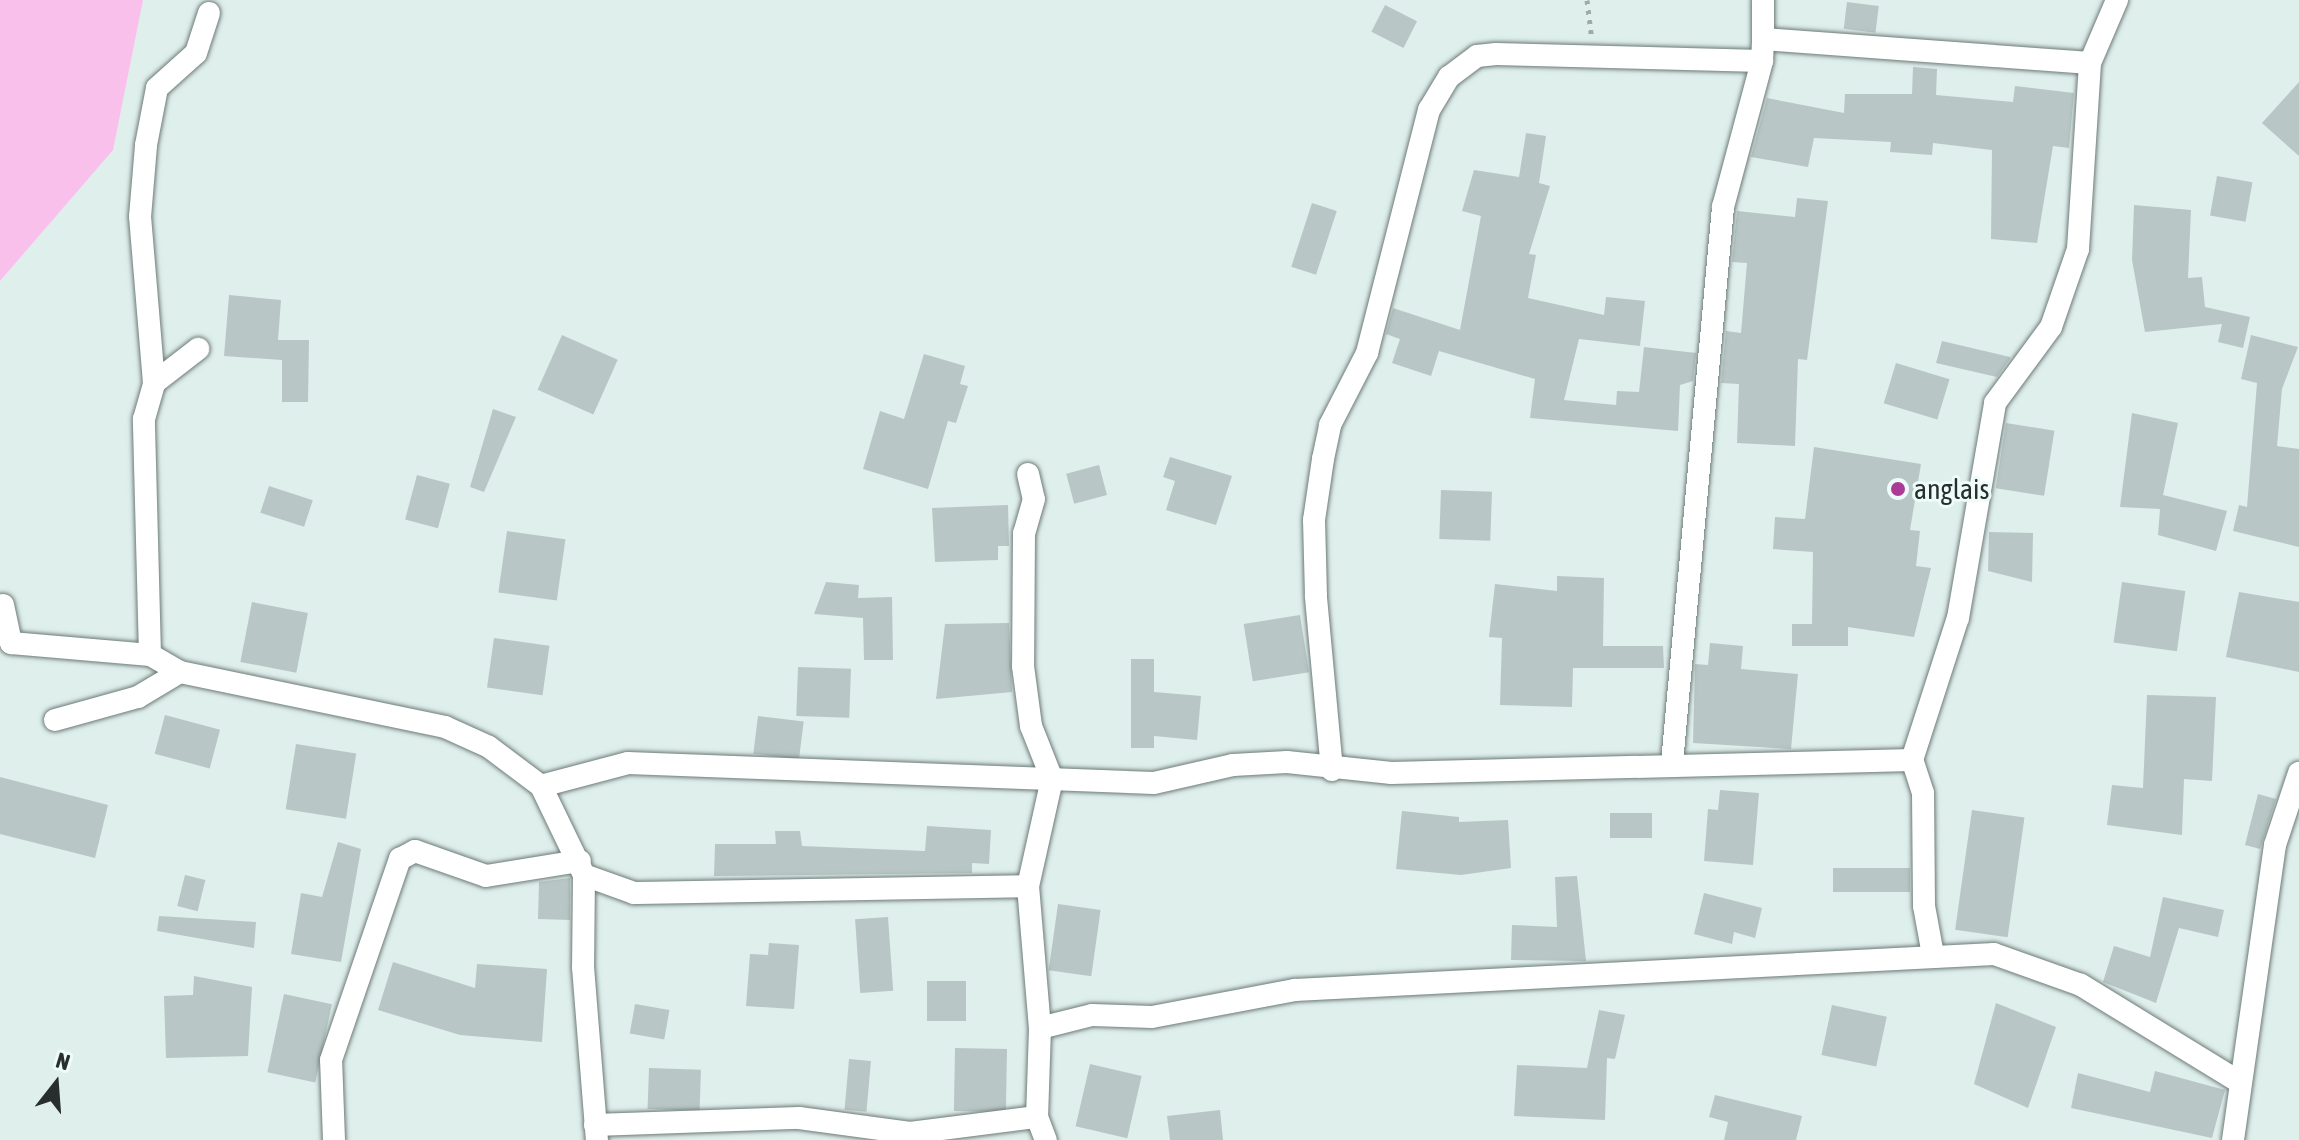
<!DOCTYPE html>
<style>
body{margin:0}
#map{position:relative;width:2299px;height:1140px;overflow:hidden;background:#dfefec;font-family:"Asap Condensed",sans-serif}
div>[style]{position:absolute}
[style*='--x']{left:calc(var(--x)*1px);top:calc(var(--y)*1px);width:calc(var(--w)*1px);rotate:calc(var(--a)*1deg)}
.green>*{inset:0;background:#f9c0eb}
.building>*{inset:0;background:#b8c7c5;transform-origin:0 0}
.path>*{height:5px;margin-top:-2.5px;transform-origin:0;background:repeating-linear-gradient(90deg,#9eaba8 0 4px,transparent 0 10px)}
.roads{filter:drop-shadow(0 0 2px #6d7b78) drop-shadow(0 0 2px #6d7b78)}
.street>*{height:22px;margin:-11px;padding:0 11px;transform-origin:11px;border-radius:11px;background:#fff}
.dots>*{width:22px;height:22px;translate:-50% -50%;box-sizing:border-box;border:4px solid #edfcf9;border-radius:50%}
span{translate:-50% -50%;white-space:nowrap;text-align:center;line-height:1.15;-webkit-text-stroke:6px #edfcf9;paint-order:stroke}
.poi-label{font-size:28px;color:#282e2d}
.left{translate:0 -50%;text-align:left}
.north{position:absolute;left:16px;top:1044px;width:80px;height:80px;-webkit-text-stroke:6px #edfcf9;paint-order:stroke;rotate:17deg;font-size:22px;font-weight:700;line-height:32px;text-align:center;color:#282e2d}
.north::after{content:'';display:block;margin:auto;width:28px;height:36px;background:#282e2d;clip-path:polygon(50% 0,100% 100%,50% 72%,0 100%)}
</style>
<div id="map">
<div class="green">
<div style="clip-path:polygon(0 0,143px 0,113px 150px,0 281px)"></div>
</div>
<div class="building">
<div style="left:1847px;top:2px;width:32px;height:27px;rotate:7deg"></div>
<div style="left:1385px;top:5px;width:36px;height:30px;rotate:27deg"></div>
<div style="clip-path:polygon(1913px 67px,1937px 69px,1936px 95px,2013px 102px,2015px 86px,2074px 93px,2069px 148px,2053px 146px,2037px 243px,1991px 239px,1992px 150px,1933px 143px,1932px 155px,1890px 152px,1891px 142px,1814px 138px,1808px 167px,1751px 157px,1767px 98px,1844px 113px,1845px 94px,1912px 94px)"></div>
<div style="clip-path:polygon(2299px 82px,2299px 156px,2262px 123px)"></div>
<div style="clip-path:polygon(1526px 133px,1546px 136px,1539px 183px,1550px 186px,1529px 254px,1536px 255px,1528px 298px,1604px 315px,1606px 297px,1645px 301px,1640px 346px,1579px 339px,1564px 400px,1616px 405px,1617px 391px,1639px 392px,1644px 347px,1696px 353px,1693px 381px,1680px 385px,1678px 431px,1530px 418px,1535px 379px,1439px 351px,1431px 376px,1392px 363px,1400px 339px,1386px 334px,1393px 308px,1460px 330px,1481px 216px,1462px 211px,1474px 170px,1519px 177px)"></div>
<div style="left:2217px;top:176px;width:36px;height:40px;rotate:10deg"></div>
<div style="clip-path:polygon(1797px 198px,1828px 201px,1807px 360px,1798px 359px,1795px 446px,1737px 443px,1739px 384px,1721px 383px,1726px 331px,1741px 333px,1747px 263px,1732px 262px,1737px 211px,1795px 217px)"></div>
<div style="left:1312px;top:203px;width:26px;height:67px;rotate:18deg"></div>
<div style="clip-path:polygon(2134px 205px,2191px 210px,2188px 278px,2202px 277px,2205px 307px,2250px 317px,2243px 348px,2218px 342px,2222px 324px,2145px 332px,2132px 260px)"></div>
<div style="clip-path:polygon(229px 295px,281px 300px,278px 340px,309px 340px,308px 402px,282px 402px,282px 360px,224px 356px)"></div>
<div style="left:562px;top:335px;width:61px;height:60px;rotate:24deg"></div>
<div style="clip-path:polygon(2251px 335px,2298px 347px,2282px 389px,2277px 446px,2299px 449px,2299px 547px,2233px 531px,2239px 505px,2247px 507px,2257px 383px,2241px 379px)"></div>
<div style="clip-path:polygon(1942px 341px,2010px 357px,2010px 359px,1997px 377px,1936px 363px)"></div>
<div style="clip-path:polygon(924px 354px,965px 366px,960px 384px,968px 386px,956px 423px,948px 421px,928px 489px,863px 469px,880px 411px,904px 419px)"></div>
<div style="left:1896px;top:363px;width:56px;height:42px;rotate:17deg"></div>
<div style="clip-path:polygon(493px 409px,516px 417px,484px 492px,470px 487px)"></div>
<div style="clip-path:polygon(2132px 413px,2178px 423px,2163px 495px,2227px 511px,2216px 551px,2158px 535px,2160px 509px,2120px 507px)"></div>
<div style="left:2006px;top:423px;width:49px;height:66px;rotate:9deg"></div>
<div style="clip-path:polygon(1814px 447px,1921px 464px,1910px 530px,1920px 531px,1916px 566px,1931px 568px,1914px 637px,1848px 627px,1848px 646px,1792px 646px,1792px 624px,1812px 624px,1813px 552px,1773px 549px,1775px 517px,1805px 519px)"></div>
<div style="clip-path:polygon(1170px 457px,1232px 476px,1216px 525px,1166px 510px,1175px 481px,1163px 477px)"></div>
<div style="left:1099px;top:465px;width:31px;height:34px;rotate:75deg"></div>
<div style="left:417px;top:475px;width:34px;height:46px;rotate:15deg"></div>
<div style="left:269px;top:486px;width:46px;height:28px;rotate:18deg"></div>
<div style="left:1441px;top:490px;width:51px;height:49px;rotate:2deg"></div>
<div style="clip-path:polygon(1008px 505px,1009px 546px,998px 546px,998px 560px,935px 562px,932px 508px)"></div>
<div style="left:507px;top:531px;width:59px;height:62px;rotate:8deg"></div>
<div style="clip-path:polygon(1989px 532px,2033px 533px,2032px 582px,1988px 571px)"></div>
<div style="clip-path:polygon(1557px 576px,1604px 578px,1603px 646px,1663px 646px,1664px 668px,1573px 668px,1572px 707px,1500px 705px,1502px 638px,1489px 637px,1495px 584px,1557px 591px)"></div>
<div style="clip-path:polygon(826px 582px,859px 585px,858px 598px,892px 597px,893px 660px,864px 660px,863px 618px,814px 614px)"></div>
<div style="left:2122px;top:582px;width:64px;height:61px;rotate:8deg"></div>
<div style="clip-path:polygon(2239px 592px,2299px 602px,2299px 672px,2226px 657px)"></div>
<div style="left:252px;top:602px;width:57px;height:61px;rotate:11deg"></div>
<div style="left:1300px;top:615px;width:58px;height:57px;rotate:81deg"></div>
<div style="clip-path:polygon(1009px 623px,1012px 692px,936px 699px,945px 624px)"></div>
<div style="left:494px;top:638px;width:56px;height:50px;rotate:8deg"></div>
<div style="clip-path:polygon(1710px 643px,1743px 646px,1741px 669px,1798px 674px,1791px 749px,1693px 743px,1695px 664px,1708px 665px)"></div>
<div style="clip-path:polygon(1131px 659px,1154px 659px,1154px 692px,1201px 696px,1197px 740px,1154px 736px,1154px 748px,1131px 748px)"></div>
<div style="left:798px;top:667px;width:53px;height:49px;rotate:2deg"></div>
<div style="clip-path:polygon(2147px 695px,2216px 697px,2212px 781px,2184px 779px,2182px 835px,2107px 825px,2112px 785px,2143px 788px)"></div>
<div style="left:165px;top:715px;width:57px;height:40px;rotate:15deg"></div>
<div style="left:758px;top:716px;width:46px;height:38px;rotate:7deg"></div>
<div style="left:296px;top:744px;width:61px;height:66px;rotate:9deg"></div>
<div style="clip-path:polygon(0 777px,108px 805px,95px 858px,0 834px)"></div>
<div style="clip-path:polygon(1720px 790px,1759px 793px,1753px 865px,1704px 861px,1708px 809px,1718px 810px)"></div>
<div style="clip-path:polygon(2258px 794px,2276px 799px,2260px 849px,2245px 845px)"></div>
<div style="left:1972px;top:810px;width:53px;height:121px;rotate:8deg"></div>
<div style="clip-path:polygon(1402px 811px,1459px 817px,1459px 822px,1508px 820px,1511px 868px,1461px 875px,1396px 869px)"></div>
<div style="left:1610px;top:813px;width:42px;height:25px"></div>
<div style="clip-path:polygon(927px 826px,991px 830px,989px 864px,972px 863px,972px 873px,714px 876px,715px 844px,776px 844px,775px 831px,800px 831px,802px 846px,925px 851px)"></div>
<div style="clip-path:polygon(338px 842px,361px 849px,341px 962px,291px 954px,301px 893px,322px 897px)"></div>
<div style="left:1910px;top:868px;width:24px;height:77px;rotate:90deg"></div>
<div style="left:185px;top:875px;width:21px;height:32px;rotate:14deg"></div>
<div style="clip-path:polygon(1577px 876px,1586px 961px,1511px 960px,1512px 925px,1557px 927px,1555px 877px)"></div>
<div style="clip-path:polygon(570px 878px,570px 920px,538px 919px,539px 882px)"></div>
<div style="clip-path:polygon(1704px 893px,1762px 908px,1755px 938px,1734px 932px,1732px 944px,1694px 934px)"></div>
<div style="clip-path:polygon(2163px 897px,2224px 910px,2218px 937px,2179px 928px,2156px 1003px,2103px 982px,2114px 946px,2150px 957px)"></div>
<div style="left:1058px;top:904px;width:43px;height:67px;rotate:8deg"></div>
<div style="clip-path:polygon(159px 916px,256px 922px,254px 948px,157px 931px)"></div>
<div style="left:888px;top:917px;width:74px;height:33px;rotate:86deg"></div>
<div style="clip-path:polygon(769px 943px,799px 945px,794px 1009px,746px 1006px,750px 954px,768px 955px)"></div>
<div style="clip-path:polygon(393px 962px,475px 988px,477px 964px,547px 969px,542px 1042px,460px 1035px,378px 1010px)"></div>
<div style="clip-path:polygon(194px 976px,252px 987px,248px 1056px,166px 1058px,164px 996px,193px 995px)"></div>
<div style="left:966px;top:981px;width:40px;height:39px;rotate:90deg"></div>
<div style="left:284px;top:994px;width:49px;height:80px;rotate:12deg"></div>
<div style="clip-path:polygon(1996px 1003px,2056px 1027px,2028px 1108px,1974px 1084px)"></div>
<div style="left:635px;top:1004px;width:35px;height:30px;rotate:10deg"></div>
<div style="left:1832px;top:1005px;width:56px;height:51px;rotate:12deg"></div>
<div style="clip-path:polygon(1599px 1010px,1625px 1015px,1615px 1059px,1607px 1058px,1605px 1120px,1514px 1116px,1517px 1065px,1587px 1068px)"></div>
<div style="left:955px;top:1048px;width:52px;height:63px;rotate:1deg"></div>
<div style="left:849px;top:1059px;width:22px;height:51px;rotate:5deg"></div>
<div style="left:1090px;top:1064px;width:53px;height:64px;rotate:13deg"></div>
<div style="left:649px;top:1068px;width:52px;height:41px;rotate:2deg"></div>
<div style="clip-path:polygon(2155px 1071px,2225px 1090px,2212px 1138px,2071px 1108px,2078px 1073px,2150px 1092px)"></div>
<div style="clip-path:polygon(1715px 1095px,1802px 1116px,1796px 1140px,1724px 1140px,1728px 1122px,1709px 1117px)"></div>
<div style="clip-path:polygon(1220px 1110px,1223px 1140px,1170px 1140px,1167px 1116px)"></div>
</div>
<div class="path">
<div style="--x:1587;--y:0;--w:34;--a:83"></div>
</div>
<div class="roads">
<div class="street">
<div style="--x:1763;--y:39;--w:39;--a:-90"></div>
<div style="--x:154;--y:383;--w:167;--a:-94.8"></div>
<div style="--x:140;--y:217;--w:72;--a:-85.2"></div>
<div style="--x:146;--y:145;--w:58;--a:-79.1"></div>
<div style="--x:157;--y:88;--w:52;--a:-41.9"></div>
<div style="--x:196;--y:53;--w:42;--a:-72"></div>
<div style="--x:1028;--y:474;--w:26;--a:77"></div>
<div style="--x:1034;--y:499;--w:35;--a:106"></div>
<div style="--x:1024;--y:533;--w:133;--a:90.4"></div>
<div style="--x:1023;--y:666;--w:61;--a:82.4"></div>
<div style="--x:1031;--y:726;--w:57;--a:68.4"></div>
<div style="--x:1052;--y:779;--w:110;--a:102.6"></div>
<div style="--x:1028;--y:886;--w:143;--a:85.2"></div>
<div style="--x:1040;--y:1028;--w:89;--a:91.9"></div>
<div style="--x:1037;--y:1117;--w:25;--a:69"></div>
<div style="--x:3;--y:605;--w:39;--a:78"></div>
<div style="--x:11;--y:643;--w:140;--a:4.9"></div>
<div style="--x:180;--y:672;--w:34;--a:-150"></div>
<div style="--x:150;--y:655;--w:236;--a:-91.5"></div>
<div style="--x:144;--y:419;--w:37;--a:-74"></div>
<div style="--x:154;--y:383;--w:56;--a:-37.7"></div>
<div style="--x:55;--y:720;--w:86;--a:-15.5"></div>
<div style="--x:138;--y:697;--w:49;--a:-30.8"></div>
<div style="--x:180;--y:672;--w:271;--a:11.7"></div>
<div style="--x:445;--y:727;--w:48;--a:24.4"></div>
<div style="--x:489;--y:747;--w:65;--a:36.9"></div>
<div style="--x:541;--y:786;--w:90;--a:-14.8"></div>
<div style="--x:628;--y:763;--w:526;--a:2.18"></div>
<div style="--x:1154;--y:783;--w:81;--a:-12.8"></div>
<div style="--x:1233;--y:765;--w:54;--a:-3.2"></div>
<div style="--x:1287;--y:762;--w:105;--a:6"></div>
<div style="--x:1391;--y:773;--w:521;--a:-1.43"></div>
<div style="--x:1672;--y:763;--w:558;--a:-84.76"></div>
<div style="--x:1723;--y:207;--w:151;--a:-75"></div>
<div style="--x:1332;--y:770;--w:175;--a:-95.3"></div>
<div style="--x:1316;--y:596;--w:76;--a:-91.5"></div>
<div style="--x:1314;--y:520;--w:62;--a:-81.6"></div>
<div style="--x:1323;--y:459;--w:35;--a:-78"></div>
<div style="--x:1330;--y:425;--w:81;--a:-62.8"></div>
<div style="--x:1367;--y:353;--w:251;--a:-75.7"></div>
<div style="--x:1429;--y:110;--w:39;--a:-59"></div>
<div style="--x:1449;--y:77;--w:35;--a:-37"></div>
<div style="--x:1477;--y:56;--w:19;--a:-6"></div>
<div style="--x:1496;--y:54;--w:266;--a:1.5"></div>
<div style="--x:1762;--y:61;--w:22;--a:-87"></div>
<div style="--x:1763;--y:39;--w:328;--a:4.2"></div>
<div style="--x:541;--y:786;--w:99;--a:64.2"></div>
<div style="--x:584;--y:875;--w:92;--a:90.6"></div>
<div style="--x:583;--y:967;--w:174;--a:85.4"></div>
<div style="--x:584;--y:875;--w:53;--a:19.8"></div>
<div style="--x:634;--y:893;--w:394;--a:-1"></div>
<div style="--x:1933;--y:955;--w:50;--a:-100.4"></div>
<div style="--x:1924;--y:906;--w:113;--a:-90.5"></div>
<div style="--x:1923;--y:793;--w:35;--a:-108"></div>
<div style="--x:1912;--y:760;--w:149;--a:-72.1"></div>
<div style="--x:1958;--y:618;--w:218;--a:-80.2"></div>
<div style="--x:1995;--y:403;--w:94;--a:-53.6"></div>
<div style="--x:2051;--y:327;--w:83;--a:-70.9"></div>
<div style="--x:2078;--y:249;--w:186;--a:-86.3"></div>
<div style="--x:2090;--y:63;--w:69;--a:-66.8"></div>
<div style="--x:1040;--y:1028;--w:54;--a:-14"></div>
<div style="--x:1092;--y:1015;--w:60;--a:1.9"></div>
<div style="--x:1152;--y:1017;--w:146;--a:-10.7"></div>
<div style="--x:1295;--y:990;--w:700;--a:-2.95"></div>
<div style="--x:1994;--y:954;--w:92;--a:19.6"></div>
<div style="--x:2081;--y:985;--w:185;--a:31.5"></div>
<div style="--x:595;--y:1125;--w:204;--a:-2"></div>
<div style="--x:799;--y:1118;--w:112;--a:7.7"></div>
<div style="--x:910;--y:1133;--w:128;--a:-7.2"></div>
<div style="--x:334;--y:1140;--w:80;--a:-92.1"></div>
<div style="--x:331;--y:1060;--w:213;--a:-71.1"></div>
<div style="--x:400;--y:859;--w:17;--a:-28"></div>
<div style="--x:415;--y:851;--w:75;--a:19.4"></div>
<div style="--x:486;--y:876;--w:95;--a:-9.1"></div>
<div style="--x:2233;--y:1140;--w:298;--a:-81.9"></div>
<div style="--x:2275;--y:845;--w:76;--a:-71.6"></div>
</div>
</div>
<div class="dots">
<div style="left:1898px;top:489px;background:#ab3b97"></div>
</div>
<div class="poi-label">
<span class="left" style="left:1914px;top:489px">anglais</span>
</div>
<div class="north">N</div>
</div>
